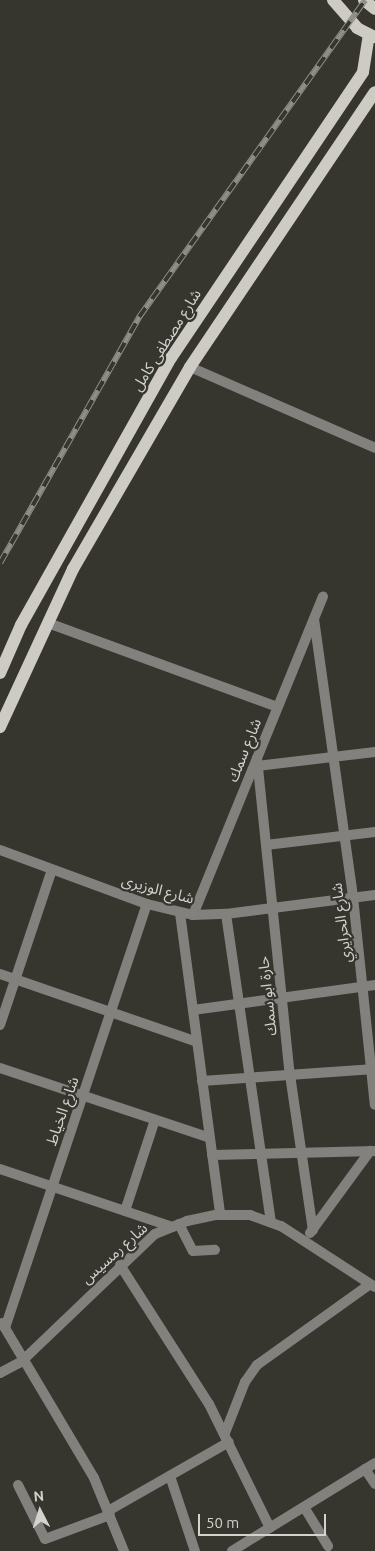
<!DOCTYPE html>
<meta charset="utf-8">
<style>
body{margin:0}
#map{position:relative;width:375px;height:1551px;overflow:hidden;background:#36362f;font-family:Ubuntu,"Noto Sans Arabic",sans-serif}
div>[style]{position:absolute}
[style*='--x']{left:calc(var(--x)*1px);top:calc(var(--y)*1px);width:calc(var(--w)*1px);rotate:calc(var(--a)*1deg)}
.street>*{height:10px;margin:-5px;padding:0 5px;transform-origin:5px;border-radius:5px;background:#82817d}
.primary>*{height:12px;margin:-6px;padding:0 6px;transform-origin:6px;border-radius:6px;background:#cecbc4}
.rail>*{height:5.5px;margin-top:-2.75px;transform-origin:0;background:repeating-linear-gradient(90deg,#36362f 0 11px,#8e8e88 0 22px);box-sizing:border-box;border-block:1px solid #8e8e88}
span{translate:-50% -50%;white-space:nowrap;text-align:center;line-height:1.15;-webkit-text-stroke:4.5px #36362f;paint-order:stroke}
.street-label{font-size:15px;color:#d2d3ce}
.north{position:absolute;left:15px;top:1486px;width:50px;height:50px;-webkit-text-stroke:4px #36362f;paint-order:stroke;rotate:355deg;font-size:14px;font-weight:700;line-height:20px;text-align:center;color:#d2d3ce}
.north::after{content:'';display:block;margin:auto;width:18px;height:22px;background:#d2d3ce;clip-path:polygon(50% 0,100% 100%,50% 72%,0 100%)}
.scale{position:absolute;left:198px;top:1514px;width:128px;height:22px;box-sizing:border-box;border:2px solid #d2d3ce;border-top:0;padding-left:6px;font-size:15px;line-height:18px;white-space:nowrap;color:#d2d3ce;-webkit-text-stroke:4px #36362f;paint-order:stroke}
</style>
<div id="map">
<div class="street">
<div style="--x:190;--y:367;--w:202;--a:23.6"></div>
<div style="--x:314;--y:619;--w:281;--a:82"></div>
<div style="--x:353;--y:897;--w:209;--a:84"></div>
<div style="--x:48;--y:623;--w:244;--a:20.1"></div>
<div style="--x:257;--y:758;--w:319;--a:84.1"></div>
<div style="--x:290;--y:1075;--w:157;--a:81.6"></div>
<div style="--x:257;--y:766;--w:119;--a:-6.8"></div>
<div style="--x:266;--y:845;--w:110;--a:-6.8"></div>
<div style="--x:0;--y:850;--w:157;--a:20.2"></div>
<div style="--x:147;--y:904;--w:47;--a:13.4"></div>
<div style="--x:193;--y:915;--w:33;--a:-2"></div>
<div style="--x:226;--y:914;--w:150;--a:-7.3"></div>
<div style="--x:180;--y:913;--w:304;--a:82.4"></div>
<div style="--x:226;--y:914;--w:311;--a:81.7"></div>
<div style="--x:193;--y:915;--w:344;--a:-67.8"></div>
<div style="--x:0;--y:974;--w:208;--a:19"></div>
<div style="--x:193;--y:1010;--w:184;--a:-7.8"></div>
<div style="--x:0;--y:1025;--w:163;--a:-71.5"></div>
<div style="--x:0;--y:1068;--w:221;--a:18.4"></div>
<div style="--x:202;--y:1081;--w:173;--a:-4"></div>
<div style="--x:212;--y:1155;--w:163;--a:-1.4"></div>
<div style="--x:0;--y:1169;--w:182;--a:18.6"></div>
<div style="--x:125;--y:1211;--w:96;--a:-71.8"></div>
<div style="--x:179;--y:1224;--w:30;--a:63"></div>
<div style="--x:193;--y:1251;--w:22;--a:-3"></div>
<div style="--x:310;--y:1233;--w:102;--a:-53.8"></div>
<div style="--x:120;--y:1265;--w:165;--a:57.4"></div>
<div style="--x:209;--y:1404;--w:138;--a:63.8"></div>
<div style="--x:2;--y:1323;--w:180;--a:59.3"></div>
<div style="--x:94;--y:1478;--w:79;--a:67.7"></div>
<div style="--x:5;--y:1328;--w:447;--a:-71.5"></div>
<div style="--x:0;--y:1373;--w:24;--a:-28"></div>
<div style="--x:21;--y:1362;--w:185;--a:-43.7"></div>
<div style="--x:155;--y:1234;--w:35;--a:-22"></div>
<div style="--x:187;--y:1221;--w:30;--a:-12"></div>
<div style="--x:216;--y:1215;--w:34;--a:0"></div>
<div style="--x:250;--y:1215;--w:33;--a:20"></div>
<div style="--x:281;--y:1226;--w:112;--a:33"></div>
<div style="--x:225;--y:1433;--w:55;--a:-68.6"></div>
<div style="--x:245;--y:1382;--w:21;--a:-55"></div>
<div style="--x:257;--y:1365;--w:139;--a:-35.6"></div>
<div style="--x:365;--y:1469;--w:18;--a:56"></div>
<div style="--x:170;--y:1476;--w:79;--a:71.6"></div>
<div style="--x:18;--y:1485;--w:60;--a:63.4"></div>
<div style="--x:45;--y:1539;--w:69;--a:-20.3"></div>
<div style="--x:304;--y:1507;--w:46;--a:58.4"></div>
<div style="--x:108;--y:1511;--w:139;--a:-29.7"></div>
<div style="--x:232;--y:1551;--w:168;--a:-31.6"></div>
</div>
<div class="primary">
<div style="--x:333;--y:0;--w:37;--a:49"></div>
<div style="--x:357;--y:28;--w:20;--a:27"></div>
<div style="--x:364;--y:0;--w:14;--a:39"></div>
<div style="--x:0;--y:673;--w:52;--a:-66.4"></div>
<div style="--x:21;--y:625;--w:306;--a:-60.7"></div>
<div style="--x:171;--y:358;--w:344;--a:-56.1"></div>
<div style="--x:363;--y:72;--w:37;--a:-81"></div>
<div style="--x:0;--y:727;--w:174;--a:-65.2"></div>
<div style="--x:73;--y:569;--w:233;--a:-59.9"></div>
<div style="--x:190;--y:367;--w:331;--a:-56.1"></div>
</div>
<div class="rail">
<div style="--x:0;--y:563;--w:283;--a:-60.5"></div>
<div style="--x:139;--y:317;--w:389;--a:-54.5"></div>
</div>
<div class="street-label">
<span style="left:166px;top:340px;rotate:-58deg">شارع مصطفى كامل</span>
<span style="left:244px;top:750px;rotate:-68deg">شارع سمك</span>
<span style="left:158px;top:889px;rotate:15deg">شارع الوزيرى</span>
<span style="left:341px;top:923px;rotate:-97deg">شارع الحرايري</span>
<span style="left:267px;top:996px;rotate:-96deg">حارة ابو سمك</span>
<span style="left:62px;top:1111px;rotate:-71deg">شارع الخياط</span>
<span style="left:114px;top:1253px;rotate:-42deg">شارع رمسيس</span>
</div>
<div class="north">N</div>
<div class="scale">50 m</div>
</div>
